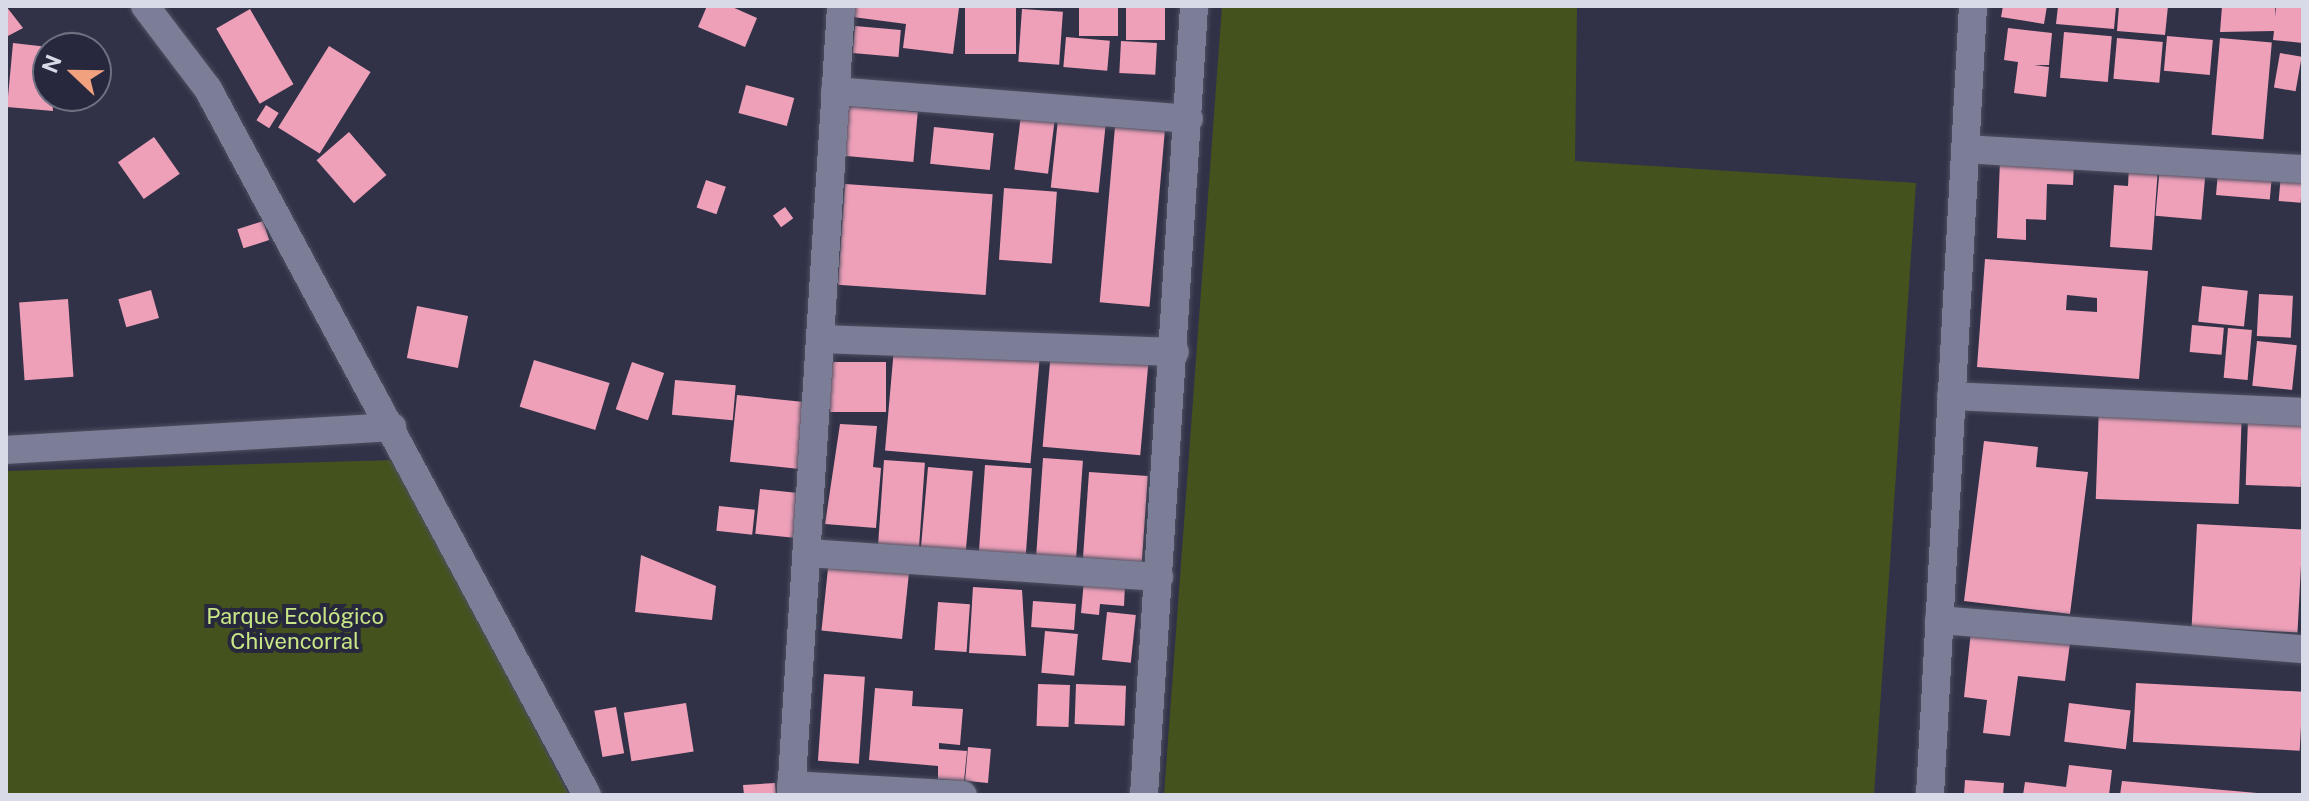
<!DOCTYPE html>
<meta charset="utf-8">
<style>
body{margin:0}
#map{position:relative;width:2309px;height:801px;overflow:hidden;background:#313247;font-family:"Public Sans",sans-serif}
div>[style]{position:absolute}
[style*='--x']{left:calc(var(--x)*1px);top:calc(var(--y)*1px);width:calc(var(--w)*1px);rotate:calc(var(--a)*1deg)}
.green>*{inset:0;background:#44531e}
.building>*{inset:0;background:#efa0b9;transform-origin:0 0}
.roads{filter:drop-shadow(0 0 2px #4e5061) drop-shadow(0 0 2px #4e5061)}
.minor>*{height:28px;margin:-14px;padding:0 14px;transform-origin:14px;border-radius:14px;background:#7c7d96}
span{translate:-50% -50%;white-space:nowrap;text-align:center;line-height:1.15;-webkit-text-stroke:8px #27283d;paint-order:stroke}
.park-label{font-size:22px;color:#c9e786}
.frame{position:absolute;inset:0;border:8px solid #d8dae7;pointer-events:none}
.north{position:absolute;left:32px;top:32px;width:80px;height:80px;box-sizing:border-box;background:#27283d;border:2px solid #6e6f81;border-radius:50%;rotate:292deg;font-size:22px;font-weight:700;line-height:32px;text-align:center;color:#d8dae7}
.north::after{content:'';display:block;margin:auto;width:28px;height:36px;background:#f2a17e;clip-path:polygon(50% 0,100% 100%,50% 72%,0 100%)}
</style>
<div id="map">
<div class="green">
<div style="clip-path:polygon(1222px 6px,1577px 6px,1575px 161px,1916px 183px,1874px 795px,1164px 795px)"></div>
<div style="clip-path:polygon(396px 460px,569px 795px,6px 795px,6px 471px)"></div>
</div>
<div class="building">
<div style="clip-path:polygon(6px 6px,23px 28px,6px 37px)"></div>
<div style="clip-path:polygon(707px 6px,730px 6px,757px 18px,745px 47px,698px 27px)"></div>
<div style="clip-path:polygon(855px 6px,959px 8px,953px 54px,903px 48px,906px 24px,853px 17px)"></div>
<div style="left:965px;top:6px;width:51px;height:48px"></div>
<div style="left:1079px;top:6px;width:39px;height:30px"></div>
<div style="left:1126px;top:6px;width:39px;height:34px"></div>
<div style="clip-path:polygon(2003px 6px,2047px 6px,2044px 24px,2001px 17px)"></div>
<div style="clip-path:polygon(2058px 6px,2116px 7px,2114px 29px,2056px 24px)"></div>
<div style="clip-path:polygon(2119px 6px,2168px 6px,2165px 35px,2117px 31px)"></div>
<div style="clip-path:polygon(2222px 6px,2275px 6px,2275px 17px,2276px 6px,2303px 6px,2303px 43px,2273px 40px,2274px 31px,2220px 32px)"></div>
<div style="left:250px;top:9px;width:87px;height:39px;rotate:60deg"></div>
<div style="left:1022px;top:9px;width:41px;height:53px;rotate:4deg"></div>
<div style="left:855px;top:26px;width:46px;height:27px;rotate:5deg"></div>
<div style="clip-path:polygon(2008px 28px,2052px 33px,2049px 65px,2034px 65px,2049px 67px,2046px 97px,2014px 93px,2018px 62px,2004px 60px)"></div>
<div style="left:2064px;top:32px;width:48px;height:46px;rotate:5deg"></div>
<div style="left:2167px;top:36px;width:46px;height:35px;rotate:5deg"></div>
<div style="left:1066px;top:37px;width:44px;height:30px;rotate:5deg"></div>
<div style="left:2117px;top:38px;width:46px;height:41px;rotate:5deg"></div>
<div style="left:2220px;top:38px;width:52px;height:97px;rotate:5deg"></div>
<div style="left:1121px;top:41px;width:36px;height:32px;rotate:3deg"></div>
<div style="clip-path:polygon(13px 43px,48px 47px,53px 111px,7px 107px)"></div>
<div style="left:329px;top:46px;width:49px;height:96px;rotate:32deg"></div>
<div style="left:2280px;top:53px;width:22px;height:35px;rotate:10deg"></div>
<div style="left:746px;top:85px;width:50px;height:29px;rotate:15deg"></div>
<div style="left:266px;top:105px;width:15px;height:18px;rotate:32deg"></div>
<div style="left:848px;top:106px;width:70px;height:50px;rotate:5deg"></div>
<div style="left:1021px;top:115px;width:34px;height:55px;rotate:7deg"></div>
<div style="left:1058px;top:119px;width:48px;height:69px;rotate:6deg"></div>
<div style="left:934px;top:127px;width:60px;height:37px;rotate:6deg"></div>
<div style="left:1115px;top:127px;width:50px;height:176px;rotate:5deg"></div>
<div style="left:349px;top:132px;width:57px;height:43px;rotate:49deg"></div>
<div style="left:154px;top:137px;width:45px;height:44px;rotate:55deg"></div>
<div style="clip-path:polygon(2000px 160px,2074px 162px,2073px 185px,2047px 184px,2046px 220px,2026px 219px,2026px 240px,1997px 238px)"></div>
<div style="left:2160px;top:165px;width:46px;height:51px;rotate:5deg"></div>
<div style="clip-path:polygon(2129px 166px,2158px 168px,2152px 250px,2110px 247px,2114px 185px,2128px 186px)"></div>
<div style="left:2218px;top:172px;width:54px;height:23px;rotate:5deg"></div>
<div style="left:2281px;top:174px;width:22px;height:27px;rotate:5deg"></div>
<div style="left:706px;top:180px;width:21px;height:29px;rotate:19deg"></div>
<div style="left:845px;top:184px;width:148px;height:101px;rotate:4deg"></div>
<div style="left:1004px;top:188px;width:53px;height:72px;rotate:4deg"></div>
<div style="left:785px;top:207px;width:14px;height:15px;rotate:54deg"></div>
<div style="left:263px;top:221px;width:20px;height:27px;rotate:72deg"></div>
<div style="clip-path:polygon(evenodd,1985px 259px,2148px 271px,2139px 379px,1977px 367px,1985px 259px,2067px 295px,2097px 298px,2097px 312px,2066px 310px,2067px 295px)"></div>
<div style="left:2202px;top:286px;width:46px;height:36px;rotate:6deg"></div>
<div style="left:151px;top:290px;width:29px;height:34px;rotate:74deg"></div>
<div style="left:2259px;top:294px;width:34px;height:42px;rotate:3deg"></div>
<div style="left:68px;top:299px;width:78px;height:49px;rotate:86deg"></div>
<div style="left:417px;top:306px;width:52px;height:53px;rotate:11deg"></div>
<div style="left:2192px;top:325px;width:32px;height:27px;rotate:5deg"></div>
<div style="left:2228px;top:328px;width:24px;height:50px;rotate:5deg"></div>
<div style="left:2257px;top:341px;width:40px;height:45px;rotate:6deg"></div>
<div style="left:894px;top:348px;width:146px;height:103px;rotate:5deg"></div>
<div style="left:1051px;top:351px;width:98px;height:96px;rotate:5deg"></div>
<div style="left:534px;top:360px;width:79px;height:49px;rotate:17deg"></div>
<div style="left:632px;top:362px;width:34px;height:50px;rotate:19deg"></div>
<div style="left:886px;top:362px;width:50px;height:56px;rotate:90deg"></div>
<div style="left:675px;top:380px;width:61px;height:35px;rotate:5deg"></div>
<div style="left:737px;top:395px;width:70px;height:67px;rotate:6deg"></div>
<div style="left:2099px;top:406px;width:143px;height:93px;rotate:2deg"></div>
<div style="left:2248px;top:419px;width:55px;height:66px;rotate:2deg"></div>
<div style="clip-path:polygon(840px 424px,877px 426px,873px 467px,881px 468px,876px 528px,825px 524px)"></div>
<div style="clip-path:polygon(1984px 441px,2038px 447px,2036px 467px,2088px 472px,2070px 614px,1964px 601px)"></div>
<div style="left:1043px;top:458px;width:40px;height:106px;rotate:4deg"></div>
<div style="left:884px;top:460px;width:41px;height:92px;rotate:4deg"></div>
<div style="left:985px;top:465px;width:47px;height:89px;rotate:4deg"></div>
<div style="left:928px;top:467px;width:45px;height:87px;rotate:5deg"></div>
<div style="left:1089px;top:472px;width:59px;height:93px;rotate:4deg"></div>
<div style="left:760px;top:489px;width:41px;height:45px;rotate:6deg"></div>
<div style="left:719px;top:506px;width:36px;height:25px;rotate:6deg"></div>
<div style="left:2197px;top:524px;width:106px;height:103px;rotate:3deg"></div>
<div style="clip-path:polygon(641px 555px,716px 586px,712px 620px,635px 612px)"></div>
<div style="left:829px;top:559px;width:81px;height:72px;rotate:6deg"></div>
<div style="clip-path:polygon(1084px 580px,1125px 584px,1124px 606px,1100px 604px,1099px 615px,1081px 613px)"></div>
<div style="clip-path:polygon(973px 587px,1022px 590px,1026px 656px,969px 653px)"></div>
<div style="left:1033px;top:601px;width:43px;height:26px;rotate:4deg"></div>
<div style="left:938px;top:602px;width:32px;height:48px;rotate:4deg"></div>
<div style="left:1107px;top:612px;width:29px;height:48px;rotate:6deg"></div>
<div style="left:1045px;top:631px;width:33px;height:42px;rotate:5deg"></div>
<div style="clip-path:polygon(1971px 631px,2070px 643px,2065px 681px,2018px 676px,2010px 736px,1983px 733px,1987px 700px,1964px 697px)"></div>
<div style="left:824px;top:674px;width:41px;height:87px;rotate:4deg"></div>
<div style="left:2136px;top:683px;width:167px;height:59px;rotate:3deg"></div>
<div style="left:1038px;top:684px;width:32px;height:42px;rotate:2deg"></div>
<div style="left:1076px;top:684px;width:50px;height:40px;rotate:2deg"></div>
<div style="clip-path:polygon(875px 688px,913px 691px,912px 706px,963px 709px,960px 745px,939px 743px,939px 749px,967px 751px,964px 781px,938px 779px,938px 766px,869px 760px)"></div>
<div style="left:686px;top:703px;width:49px;height:63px;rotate:81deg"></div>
<div style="left:2069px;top:703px;width:62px;height:39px;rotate:7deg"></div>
<div style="left:616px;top:707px;width:47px;height:22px;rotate:80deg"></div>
<div style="left:968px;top:747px;width:23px;height:34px;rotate:5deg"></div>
<div style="clip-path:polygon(2069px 765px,2112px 770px,2109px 795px,2023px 795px,2025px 782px,2066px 787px)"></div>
<div style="clip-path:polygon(1965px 780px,2004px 783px,2003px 795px,1964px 795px)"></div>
<div style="clip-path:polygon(2122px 781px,2257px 793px,2257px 795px,2120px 795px)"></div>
<div style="clip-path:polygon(775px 783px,776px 795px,744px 795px,743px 785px)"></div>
</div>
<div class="roads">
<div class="minor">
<div style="--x:145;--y:6;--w:104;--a:52.8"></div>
<div style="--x:208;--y:89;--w:801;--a:61.77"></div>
<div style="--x:835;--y:91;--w:355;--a:4.5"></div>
<div style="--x:1965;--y:149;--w:339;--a:3.4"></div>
<div style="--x:821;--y:339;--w:354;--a:2.1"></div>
<div style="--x:1951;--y:396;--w:352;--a:2.6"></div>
<div style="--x:6;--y:450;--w:387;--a:-3.4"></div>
<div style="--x:807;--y:553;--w:353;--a:3.9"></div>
<div style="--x:1939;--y:620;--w:365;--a:4.6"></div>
<div style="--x:791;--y:785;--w:172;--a:3.3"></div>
<div style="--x:791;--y:795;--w:791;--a:-86.37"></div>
<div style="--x:1144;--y:795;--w:791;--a:-86.37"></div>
<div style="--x:1930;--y:795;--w:790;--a:-86.88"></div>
</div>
</div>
<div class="park-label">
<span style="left:295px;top:629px">Parque Ecológico<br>Chivencorral</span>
</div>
<div class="frame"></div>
<div class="north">N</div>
</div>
